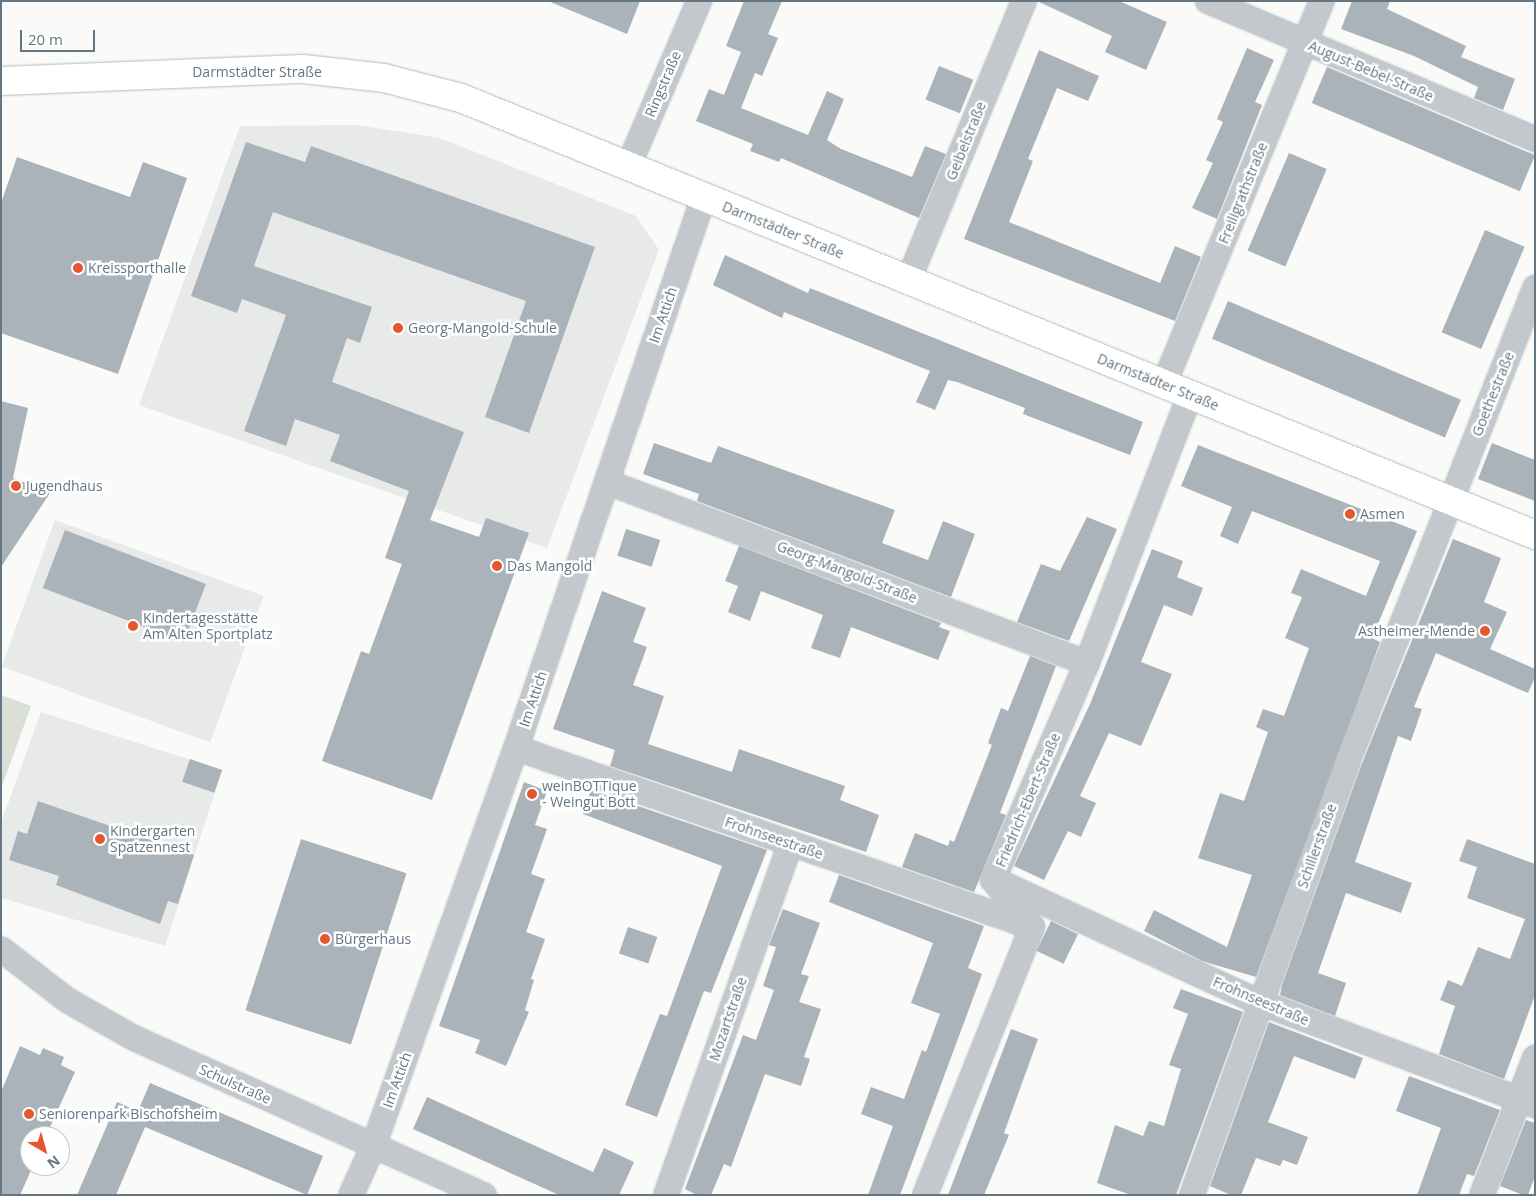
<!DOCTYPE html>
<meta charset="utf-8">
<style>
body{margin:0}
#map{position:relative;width:1536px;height:1196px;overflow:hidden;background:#fafaf8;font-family:"Open Sans",sans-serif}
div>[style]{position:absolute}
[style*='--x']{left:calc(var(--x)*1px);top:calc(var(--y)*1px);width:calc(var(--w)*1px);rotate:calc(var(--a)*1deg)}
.built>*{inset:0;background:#e8e9e9;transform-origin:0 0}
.green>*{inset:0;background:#dadfd7}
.building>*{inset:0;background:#aab3b9;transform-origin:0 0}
.roads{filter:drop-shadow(0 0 1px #b3babf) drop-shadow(0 0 1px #b3babf)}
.minor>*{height:24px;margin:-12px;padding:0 12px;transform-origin:12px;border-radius:12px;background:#c3c8cc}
.secondary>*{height:28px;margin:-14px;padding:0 14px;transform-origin:14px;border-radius:14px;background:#fff}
.dots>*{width:14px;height:14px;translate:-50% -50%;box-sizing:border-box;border:2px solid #fff;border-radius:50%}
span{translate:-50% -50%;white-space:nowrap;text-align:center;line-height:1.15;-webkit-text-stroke:5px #fff;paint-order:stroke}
.street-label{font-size:14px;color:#657683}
.poi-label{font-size:14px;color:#657683}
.left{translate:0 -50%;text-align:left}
.right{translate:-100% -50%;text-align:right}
.frame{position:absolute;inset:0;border:2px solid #657683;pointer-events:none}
.north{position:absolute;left:20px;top:1126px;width:50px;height:50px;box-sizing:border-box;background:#fff;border:1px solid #c1c8cd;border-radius:50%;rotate:142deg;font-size:14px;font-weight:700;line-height:20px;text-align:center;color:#657683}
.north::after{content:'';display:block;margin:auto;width:18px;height:22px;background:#e4572e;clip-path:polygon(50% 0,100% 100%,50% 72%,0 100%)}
.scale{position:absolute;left:20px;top:30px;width:75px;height:22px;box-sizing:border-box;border:2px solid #657683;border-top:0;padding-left:6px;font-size:15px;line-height:18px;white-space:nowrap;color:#657683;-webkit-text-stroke:4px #fff;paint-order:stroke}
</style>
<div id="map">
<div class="built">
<div style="clip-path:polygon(358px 125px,440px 138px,636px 216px,659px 250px,547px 548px,139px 405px,240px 126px)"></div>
<div style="left:55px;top:520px;width:222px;height:156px;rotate:20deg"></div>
<div style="clip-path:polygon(41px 712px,222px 770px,165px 946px,1px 898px,1px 823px)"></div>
</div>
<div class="green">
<div style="clip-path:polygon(1px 695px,31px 706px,1px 789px)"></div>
</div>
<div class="building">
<div style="clip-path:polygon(548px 1px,640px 1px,627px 34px)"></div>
<div style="clip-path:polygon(744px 1px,782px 1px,768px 34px,778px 38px,762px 76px,755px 73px,741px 108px,808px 135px,827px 91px,844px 99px,827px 140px,841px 149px,912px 177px,925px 146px,946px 154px,919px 218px,781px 158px,779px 162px,750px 151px,753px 144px,696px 121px,709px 89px,724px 95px,741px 52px,726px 46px)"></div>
<div style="clip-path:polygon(1037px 1px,1119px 1px,1167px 22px,1146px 70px,1105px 52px,1112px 36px)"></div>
<div style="clip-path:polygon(1352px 1px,1390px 1px,1387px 9px,1466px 46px,1461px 57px,1515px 79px,1503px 110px,1474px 98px,1478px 87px,1414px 56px,1341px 29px)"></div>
<div style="clip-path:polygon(1247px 48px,1274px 60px,1255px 102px,1262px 105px,1217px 219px,1192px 208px,1213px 163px,1206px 160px,1223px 122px,1217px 119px)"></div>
<div style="clip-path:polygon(1039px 50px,1099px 76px,1088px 101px,1057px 88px,1028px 159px,1033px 161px,1009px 222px,1160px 283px,1175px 246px,1201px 257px,1175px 321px,964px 239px)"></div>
<div style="left:939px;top:66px;width:37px;height:36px;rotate:22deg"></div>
<div style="left:1327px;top:67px;width:226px;height:39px;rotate:23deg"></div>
<div style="clip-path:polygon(246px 142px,305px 162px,311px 146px,595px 247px,529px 433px,485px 417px,526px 301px,273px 212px,254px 266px,372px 307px,360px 343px,347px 338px,332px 382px,464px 432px,430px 520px,479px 537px,486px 518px,529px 533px,432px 800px,322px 761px,361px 651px,369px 654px,402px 564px,385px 558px,409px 491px,330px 461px,340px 435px,295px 419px,286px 446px,244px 431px,286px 315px,242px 299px,237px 313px,191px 296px)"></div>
<div style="left:1289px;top:153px;width:41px;height:106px;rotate:23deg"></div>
<div style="clip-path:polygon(17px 157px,130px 197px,143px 162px,187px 178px,118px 374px,1px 333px,1px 203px)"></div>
<div style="left:1485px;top:230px;width:43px;height:111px;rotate:23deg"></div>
<div style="clip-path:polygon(725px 255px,808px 293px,810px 288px,1143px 422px,1130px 455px,1023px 414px,1025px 408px,957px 382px,948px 380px,935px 410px,916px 402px,930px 371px,784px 312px,782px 318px,713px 285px)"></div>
<div style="left:1228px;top:301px;width:253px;height:41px;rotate:23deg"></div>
<div style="clip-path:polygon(1px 401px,28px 408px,13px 478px,50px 493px,1px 567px)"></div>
<div style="clip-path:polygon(654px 443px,711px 463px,718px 446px,895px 510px,882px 543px,928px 560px,943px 521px,975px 534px,951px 597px,697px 501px,699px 494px,643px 474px)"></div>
<div style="clip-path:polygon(1492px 443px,1535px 460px,1535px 501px,1478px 479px)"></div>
<div style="clip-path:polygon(1198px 445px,1417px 531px,1372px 638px,1380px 642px,1256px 977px,1202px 961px,1144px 931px,1154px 910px,1227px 947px,1252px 875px,1198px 858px,1220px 793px,1244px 801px,1268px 732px,1256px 727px,1263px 709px,1284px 716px,1309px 648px,1285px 638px,1302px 597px,1291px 593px,1301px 569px,1366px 596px,1380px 561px,1252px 511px,1238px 544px,1220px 536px,1232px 507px,1181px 486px)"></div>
<div style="clip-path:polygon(1087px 517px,1117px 529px,1069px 641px,1017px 622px,1041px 564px,1060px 571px)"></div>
<div style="left:626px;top:529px;width:36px;height:28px;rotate:18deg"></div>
<div style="left:65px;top:530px;width:151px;height:62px;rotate:21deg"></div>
<div style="clip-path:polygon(1453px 539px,1501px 558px,1484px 602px,1507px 612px,1490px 649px,1535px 669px,1535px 677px,1528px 693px,1436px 653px,1414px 707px,1422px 709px,1411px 741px,1398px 736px,1355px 862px,1412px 883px,1401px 913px,1346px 893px,1318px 973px,1346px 983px,1335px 1016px,1280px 995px,1282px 985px,1361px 766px)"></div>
<div style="clip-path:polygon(739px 546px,941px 623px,939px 627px,950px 631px,938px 660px,851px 627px,840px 658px,811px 648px,823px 615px,761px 591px,750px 621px,728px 612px,738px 586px,725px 581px)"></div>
<div style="clip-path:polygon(1152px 549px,1183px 561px,1177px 577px,1203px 588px,1192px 616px,1164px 605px,1141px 662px,1172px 674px,1141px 746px,1109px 733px,1080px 796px,1096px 803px,1081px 837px,1068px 831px,1044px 880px,1014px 866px,1090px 704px)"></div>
<div style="clip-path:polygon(602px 591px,646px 608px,633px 642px,647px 647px,633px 685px,664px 696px,648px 744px,732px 772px,739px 749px,845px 786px,840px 800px,879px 815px,866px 852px,610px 766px,615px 750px,553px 729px)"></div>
<div style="clip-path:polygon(1030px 656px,1056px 666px,1000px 813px,1006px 815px,974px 892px,902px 867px,915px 833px,948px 846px,950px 840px,954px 842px,992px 745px,988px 743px,1001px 708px,1008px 711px)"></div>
<div style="left:190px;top:759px;width:34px;height:24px;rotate:19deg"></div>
<div style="clip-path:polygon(524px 782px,547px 791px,535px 825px,547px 829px,531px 874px,545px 879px,526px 932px,545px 939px,531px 979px,534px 980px,525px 1010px,529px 1012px,506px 1066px,475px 1053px,480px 1040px,439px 1026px)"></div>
<div style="clip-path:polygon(591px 790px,767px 850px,711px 993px,704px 991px,657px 1117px,625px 1105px,660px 1014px,667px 1016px,722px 866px,583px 814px)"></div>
<div style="clip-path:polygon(38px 801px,194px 855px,178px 904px,168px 901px,160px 924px,56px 885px,59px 876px,9px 860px,18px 831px,27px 834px)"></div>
<div style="left:301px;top:839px;width:111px;height:180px;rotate:18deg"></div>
<div style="clip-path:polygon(1467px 839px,1535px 864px,1535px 995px,1504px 1079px,1439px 1054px,1455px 1006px,1440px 1000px,1448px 980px,1462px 986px,1478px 947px,1510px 959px,1525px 919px,1467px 898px,1477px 867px,1459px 861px)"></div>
<div style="clip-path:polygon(839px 875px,984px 926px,968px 968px,982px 974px,900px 1195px,868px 1195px,893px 1126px,861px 1114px,871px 1087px,904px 1099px,922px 1050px,926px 1052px,940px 1014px,911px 1003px,933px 943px,829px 902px)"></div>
<div style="clip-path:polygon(783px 909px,820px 923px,801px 974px,809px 976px,799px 1002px,821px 1009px,804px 1057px,810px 1059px,801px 1086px,765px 1074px,731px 1167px,724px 1164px,711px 1195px,697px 1195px,685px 1189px,743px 1035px,756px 1040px,774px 990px,763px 986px,776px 947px,769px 945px)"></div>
<div style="left:1051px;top:921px;width:30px;height:33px;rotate:26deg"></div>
<div style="left:628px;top:927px;width:31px;height:28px;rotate:19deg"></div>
<div style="clip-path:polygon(1181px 989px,1243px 1012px,1176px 1195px,1131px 1195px,1097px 1183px,1115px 1125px,1143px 1136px,1149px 1121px,1164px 1126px,1181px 1069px,1169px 1065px,1188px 1014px,1173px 1008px)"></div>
<div style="clip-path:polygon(1269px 1022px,1363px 1058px,1355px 1079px,1294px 1056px,1268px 1122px,1308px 1137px,1297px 1165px,1283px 1160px,1280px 1166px,1256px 1158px,1241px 1195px,1231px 1195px,1210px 1186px)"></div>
<div style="clip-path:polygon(1011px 1029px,1038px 1039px,1004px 1133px,1009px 1135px,984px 1195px,948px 1195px)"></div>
<div style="clip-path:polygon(20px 1046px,40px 1055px,43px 1048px,64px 1057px,61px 1065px,75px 1072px,46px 1136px,30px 1136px,33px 1166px,20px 1195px,1px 1195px,1px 1092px)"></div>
<div style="clip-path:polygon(1409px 1076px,1500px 1110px,1474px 1176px,1467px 1174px,1459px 1195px,1417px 1195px,1441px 1128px,1396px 1111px)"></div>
<div style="clip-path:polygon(150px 1083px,323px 1156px,307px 1195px,145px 1127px,116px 1195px,77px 1195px,117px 1102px,138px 1111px)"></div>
<div style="clip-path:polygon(427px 1097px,593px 1172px,604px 1148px,634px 1162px,619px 1195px,559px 1195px,413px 1129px)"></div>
<div style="clip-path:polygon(1526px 1120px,1535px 1123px,1535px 1176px,1528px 1195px,1523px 1195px,1500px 1186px)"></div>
</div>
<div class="roads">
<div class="minor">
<div style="--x:1208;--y:1;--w:355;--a:22.9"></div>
<div style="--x:628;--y:167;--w:181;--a:-66.8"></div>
<div style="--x:908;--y:281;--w:303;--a:-67.5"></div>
<div style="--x:1164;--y:384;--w:414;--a:-67.6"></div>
<div style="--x:607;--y:482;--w:513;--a:20.66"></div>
<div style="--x:516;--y:748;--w:546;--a:19.13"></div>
<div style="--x:999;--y:882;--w:286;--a:24.8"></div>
<div style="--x:1259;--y:1002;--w:295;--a:20.5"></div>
<div style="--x:1;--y:949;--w:83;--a:37.7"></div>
<div style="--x:67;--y:1000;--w:77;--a:29.6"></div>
<div style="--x:134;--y:1038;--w:384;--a:24.2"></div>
<div style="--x:351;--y:1195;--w:53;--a:-65.4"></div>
<div style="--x:373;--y:1147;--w:424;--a:-70.3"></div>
<div style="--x:516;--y:748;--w:580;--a:-71.19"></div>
<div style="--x:666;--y:1195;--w:372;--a:-70.5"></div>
<div style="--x:925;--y:1195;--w:289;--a:-68.2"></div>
<div style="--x:1032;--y:927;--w:61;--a:-129.7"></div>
<div style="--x:993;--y:880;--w:236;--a:-66.6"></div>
<div style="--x:1087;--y:663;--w:287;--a:-69"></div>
<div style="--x:1192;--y:1195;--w:461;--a:-70.2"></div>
<div style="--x:1348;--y:761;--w:509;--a:-68.43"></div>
<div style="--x:1482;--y:1195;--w:147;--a:-68.9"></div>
</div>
<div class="secondary">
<div style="--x:1;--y:81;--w:302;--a:-2.3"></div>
<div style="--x:303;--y:69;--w:81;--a:6.3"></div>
<div style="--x:384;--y:78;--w:80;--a:14.6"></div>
<div style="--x:461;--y:98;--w:1160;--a:22.14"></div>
</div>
</div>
<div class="dots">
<div style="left:78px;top:268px;background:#e4572e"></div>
<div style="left:398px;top:328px;background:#e4572e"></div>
<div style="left:16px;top:486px;background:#e4572e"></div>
<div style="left:1350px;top:514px;background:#e4572e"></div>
<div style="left:497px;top:566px;background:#e4572e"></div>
<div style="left:133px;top:626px;background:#e4572e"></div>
<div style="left:1485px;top:631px;background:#e4572e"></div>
<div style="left:532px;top:794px;background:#e4572e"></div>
<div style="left:100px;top:839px;background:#e4572e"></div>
<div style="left:325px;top:939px;background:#e4572e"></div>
<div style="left:29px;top:1114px;background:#e4572e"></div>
</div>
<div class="street-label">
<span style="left:1371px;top:71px;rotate:23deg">August-Bebel-Straße</span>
<span style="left:257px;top:72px">Darmstädter Straße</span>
<span style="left:663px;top:84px;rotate:-67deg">Ringstraße</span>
<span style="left:966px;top:141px;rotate:-68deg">Geibelstraße</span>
<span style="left:1243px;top:193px;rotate:-68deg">Freiligrathstraße</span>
<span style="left:783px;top:230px;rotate:22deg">Darmstädter Straße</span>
<span style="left:663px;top:315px;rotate:-71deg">Im Attich</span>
<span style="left:1158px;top:382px;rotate:22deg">Darmstädter Straße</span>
<span style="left:1493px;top:394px;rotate:-68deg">Goethestraße</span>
<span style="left:847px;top:572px;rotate:21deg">Georg-Mangold-Straße</span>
<span style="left:533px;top:699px;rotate:-71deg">Im Attich</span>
<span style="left:1028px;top:800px;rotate:-67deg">Friedrich-Ebert-Straße</span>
<span style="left:774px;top:838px;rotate:19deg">Frohnseestraße</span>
<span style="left:1317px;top:846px;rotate:-70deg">Schillerstraße</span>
<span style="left:1261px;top:1001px;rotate:23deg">Frohnseestraße</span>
<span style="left:728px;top:1019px;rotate:-71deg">Mozartstraße</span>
<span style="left:397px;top:1080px;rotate:-70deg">Im Attich</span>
<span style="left:235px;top:1084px;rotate:24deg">Schulstraße</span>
</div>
<div class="poi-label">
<span class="left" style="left:88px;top:268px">Kreissporthalle</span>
<span class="left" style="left:408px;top:328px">Georg-Mangold-Schule</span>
<span class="left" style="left:26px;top:486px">Jugendhaus</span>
<span class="left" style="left:1360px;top:514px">Asmen</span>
<span class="left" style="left:507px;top:566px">Das Mangold</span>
<span class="left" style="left:143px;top:626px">Kindertagesstätte<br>Am Alten Sportplatz</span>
<span class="right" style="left:1475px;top:631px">Astheimer-Mende</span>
<span class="left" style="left:542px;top:794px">weinBOTTique<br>- Weingut Bott</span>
<span class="left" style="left:110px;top:839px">Kindergarten<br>Spatzennest</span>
<span class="left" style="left:335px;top:939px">Bürgerhaus</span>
<span class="left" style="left:39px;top:1114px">Seniorenpark Bischofsheim</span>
</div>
<div class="frame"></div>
<div class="north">N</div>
<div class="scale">20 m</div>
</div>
